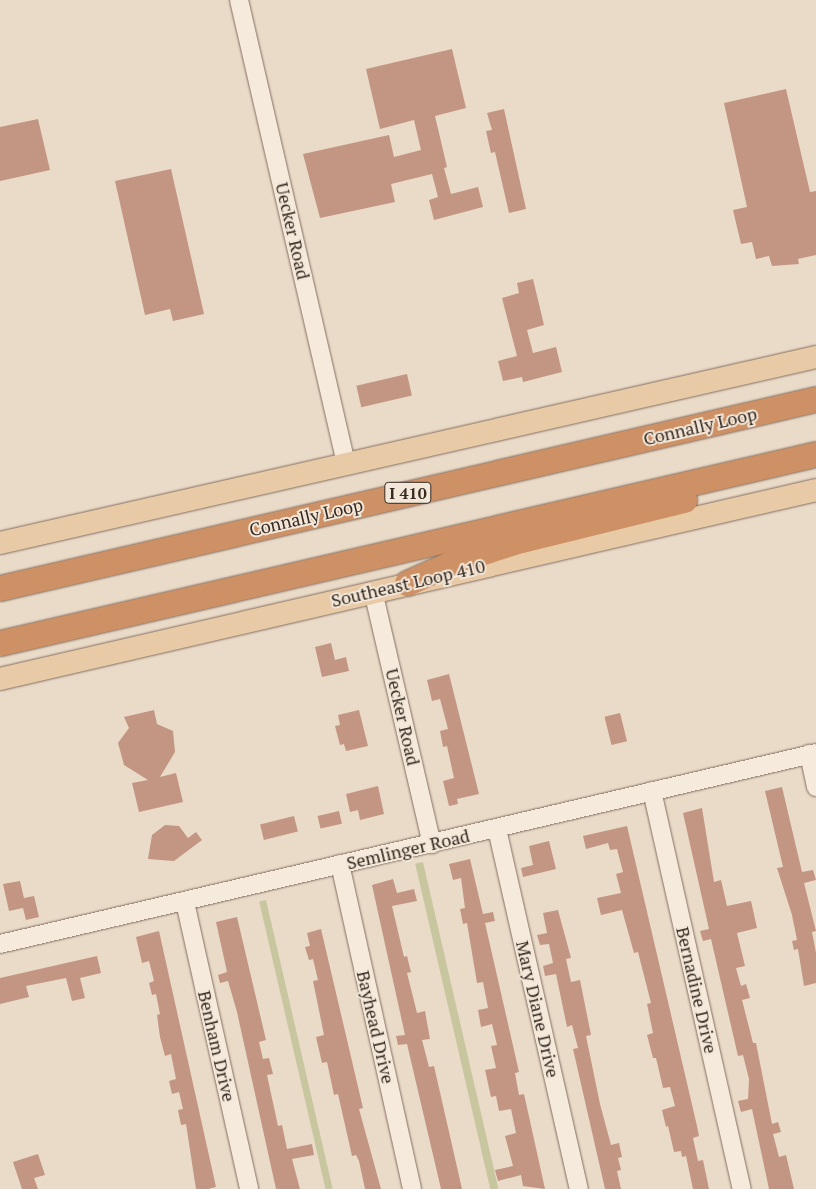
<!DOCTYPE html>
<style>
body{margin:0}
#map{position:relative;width:816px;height:1189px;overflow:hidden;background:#eadbc9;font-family:"PT Serif",serif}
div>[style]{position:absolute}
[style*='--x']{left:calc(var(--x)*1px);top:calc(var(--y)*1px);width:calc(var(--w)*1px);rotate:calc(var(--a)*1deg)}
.green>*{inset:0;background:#c7c69e;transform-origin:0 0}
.building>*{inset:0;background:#c39583;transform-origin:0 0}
.roads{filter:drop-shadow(0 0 1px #846e60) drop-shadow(0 0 1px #846e60)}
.minor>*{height:18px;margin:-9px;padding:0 9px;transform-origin:9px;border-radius:9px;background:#f5eadb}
.major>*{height:22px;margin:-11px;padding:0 11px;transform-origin:11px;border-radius:11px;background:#e8caa6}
.highway>*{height:25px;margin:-12.5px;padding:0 12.5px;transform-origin:12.5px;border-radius:12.5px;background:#ce9165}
span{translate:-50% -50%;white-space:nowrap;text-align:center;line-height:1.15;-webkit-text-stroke:4px #f2e7d8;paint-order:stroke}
.shield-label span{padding:1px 4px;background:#f2e7d8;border:1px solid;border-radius:4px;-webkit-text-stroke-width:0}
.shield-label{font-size:16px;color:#362921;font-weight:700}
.street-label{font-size:18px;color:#362921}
</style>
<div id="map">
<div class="green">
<div style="left:423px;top:862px;width:335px;height:8px;rotate:77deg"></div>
<div style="left:266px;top:900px;width:296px;height:7px;rotate:77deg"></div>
</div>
<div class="building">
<div style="clip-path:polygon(452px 49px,466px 108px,435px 116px,447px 167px,444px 168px,451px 194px,478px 187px,483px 207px,434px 220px,429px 200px,438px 197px,432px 174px,391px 184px,395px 202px,320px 218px,303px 154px,389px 135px,394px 157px,421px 150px,414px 120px,380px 129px,366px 69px)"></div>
<div style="clip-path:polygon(786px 89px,810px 192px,816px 191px,816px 255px,798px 259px,799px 264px,772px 266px,769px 256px,756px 259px,752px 242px,741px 244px,733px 210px,747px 207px,724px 103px)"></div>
<div style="clip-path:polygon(504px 109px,526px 209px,509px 213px,495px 152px,491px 153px,486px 131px,492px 130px,487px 113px)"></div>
<div style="clip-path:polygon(38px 119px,50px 170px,0 181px,0 127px)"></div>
<div style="clip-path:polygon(171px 169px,204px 314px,173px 321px,170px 309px,145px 315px,115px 181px)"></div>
<div style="clip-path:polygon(533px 279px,544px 325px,527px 330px,533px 353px,556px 347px,562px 372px,523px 382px,522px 377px,503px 381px,498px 361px,517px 356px,502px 298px,519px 293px,517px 283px)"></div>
<div style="left:407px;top:374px;width:22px;height:52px;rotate:77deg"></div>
<div style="clip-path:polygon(331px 643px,335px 660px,346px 657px,349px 671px,322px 677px,315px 647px)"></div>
<div style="clip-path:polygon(449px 674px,479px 794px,457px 799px,458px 804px,449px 806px,443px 781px,454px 778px,447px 746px,443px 747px,440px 731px,448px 729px,440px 699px,432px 701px,427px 680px)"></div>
<div style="clip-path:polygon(154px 710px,157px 724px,173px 731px,175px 752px,160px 777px,176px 773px,183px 802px,139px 812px,132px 783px,148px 780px,124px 765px,118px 743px,129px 728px,124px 717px)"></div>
<div style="clip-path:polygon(359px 710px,368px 746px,346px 751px,344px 744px,340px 745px,335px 726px,340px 725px,338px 715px)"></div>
<div style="left:620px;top:713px;width:29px;height:16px;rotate:76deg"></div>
<div style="clip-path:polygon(378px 786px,384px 814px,360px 820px,358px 810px,350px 812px,346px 794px)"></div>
<div style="clip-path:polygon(782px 787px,802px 872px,813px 870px,816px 880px,804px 883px,816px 931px,812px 932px,816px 953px,816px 983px,804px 986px,798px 949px,794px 950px,792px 941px,797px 940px,792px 915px,777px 868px,783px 867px,765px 791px)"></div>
<div style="clip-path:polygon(702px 808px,714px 882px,721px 880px,727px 906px,751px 901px,757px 928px,737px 933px,745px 966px,736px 968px,741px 986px,746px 984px,750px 998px,742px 1000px,753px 1043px,756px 1043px,772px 1124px,778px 1122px,781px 1132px,773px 1134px,779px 1157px,786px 1155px,794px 1189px,769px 1189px,752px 1109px,741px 1112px,738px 1101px,748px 1099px,749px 1079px,743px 1055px,738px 1056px,711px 939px,703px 941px,700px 931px,709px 929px,683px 813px)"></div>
<div style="left:339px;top:811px;width:13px;height:22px;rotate:77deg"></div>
<div style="left:294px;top:816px;width:16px;height:35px;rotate:76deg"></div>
<div style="clip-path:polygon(165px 825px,179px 826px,188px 838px,196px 832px,202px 840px,174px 861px,148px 859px,152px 835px)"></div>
<div style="clip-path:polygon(627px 826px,697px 1126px,699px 1136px,693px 1138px,698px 1161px,703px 1160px,709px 1189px,693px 1189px,686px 1156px,682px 1157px,681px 1151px,674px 1152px,668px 1126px,666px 1127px,662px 1110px,675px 1106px,670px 1087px,663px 1088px,656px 1058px,653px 1058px,647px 1035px,653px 1033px,647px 1004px,651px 1003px,638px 952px,634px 953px,622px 910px,601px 915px,597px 898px,621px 893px,616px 874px,623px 872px,617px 849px,610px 850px,608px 843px,586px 849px,583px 836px)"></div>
<div style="clip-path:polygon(549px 841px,556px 869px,523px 877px,521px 868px,533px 865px,529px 846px)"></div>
<div style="clip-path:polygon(470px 859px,483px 914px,493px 912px,495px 921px,485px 923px,519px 1072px,515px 1073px,519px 1095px,524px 1094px,545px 1189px,523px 1186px,521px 1175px,498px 1181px,495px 1170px,513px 1166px,505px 1136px,516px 1133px,511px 1109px,499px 1111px,496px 1096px,491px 1097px,485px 1070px,496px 1068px,491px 1046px,497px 1045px,492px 1024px,481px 1027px,478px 1010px,488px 1008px,483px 982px,477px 983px,467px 923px,463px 924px,460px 909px,465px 908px,461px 878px,453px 880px,449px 864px)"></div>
<div style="clip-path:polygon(393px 879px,397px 893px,414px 889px,417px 901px,392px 906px,404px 957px,407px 956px,411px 972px,407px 973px,417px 1013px,425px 1011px,430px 1039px,422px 1040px,429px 1067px,434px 1066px,462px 1189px,441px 1189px,407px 1044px,398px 1045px,396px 1036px,405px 1035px,372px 885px)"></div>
<div style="clip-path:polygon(20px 881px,24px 898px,34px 896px,39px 917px,26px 920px,23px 908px,9px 911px,3px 884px)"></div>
<div style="clip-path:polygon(558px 910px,571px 958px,566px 959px,571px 982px,580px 980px,591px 1035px,586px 1036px,600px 1104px,611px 1145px,619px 1143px,622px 1157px,618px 1158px,621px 1170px,617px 1171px,621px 1189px,605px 1189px,573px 1049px,578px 1048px,572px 1025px,567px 1027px,556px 974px,545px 976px,543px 966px,553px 963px,549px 944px,540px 945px,537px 935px,547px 933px,543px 913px)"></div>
<div style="clip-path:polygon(237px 917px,266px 1040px,259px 1042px,263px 1059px,269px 1058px,273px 1074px,267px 1075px,278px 1126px,282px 1125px,287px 1149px,312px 1144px,314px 1155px,292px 1159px,300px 1189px,276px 1189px,237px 1012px,228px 981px,220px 983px,218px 975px,227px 972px,216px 922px)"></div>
<div style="clip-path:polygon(321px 929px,363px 1108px,359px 1109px,381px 1189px,365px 1189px,359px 1161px,356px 1155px,352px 1156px,338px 1094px,334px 1095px,327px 1062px,322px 1063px,316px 1037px,324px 1035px,313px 981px,318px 980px,313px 959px,309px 960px,305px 947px,310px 946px,307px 933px)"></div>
<div style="clip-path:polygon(159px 931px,216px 1187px,208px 1189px,196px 1189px,186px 1124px,181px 1125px,178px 1110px,183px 1109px,179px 1092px,172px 1094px,169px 1081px,176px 1079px,171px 1054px,165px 1056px,160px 1037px,157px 1015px,160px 1014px,156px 994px,152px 995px,149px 983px,154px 981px,149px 961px,142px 963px,136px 937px)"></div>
<div style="clip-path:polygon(97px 956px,101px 973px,80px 978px,85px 998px,72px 1001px,66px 978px,26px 986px,29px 997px,0 1004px,0 978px)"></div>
<div style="clip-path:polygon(38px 1154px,45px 1175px,34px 1178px,38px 1189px,22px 1189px,13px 1162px)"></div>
</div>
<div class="roads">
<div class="minor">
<div style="--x:239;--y:0;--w:475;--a:77"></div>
<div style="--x:373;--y:591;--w:260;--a:76.9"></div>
<div style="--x:809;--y:754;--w:34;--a:78"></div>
<div style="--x:652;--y:791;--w:408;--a:77.3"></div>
<div style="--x:497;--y:829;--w:369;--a:77.2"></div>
<div style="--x:340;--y:864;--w:333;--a:77.5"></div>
<div style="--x:185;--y:902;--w:294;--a:77.4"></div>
<div style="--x:0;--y:944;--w:838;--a:-13.17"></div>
</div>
<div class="major">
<div style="--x:0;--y:543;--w:837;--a:-12.84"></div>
<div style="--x:0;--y:679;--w:838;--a:-13.04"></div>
</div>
<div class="highway">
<div style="--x:407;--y:583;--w:59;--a:-24"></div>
<div style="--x:461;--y:559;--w:63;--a:-17.6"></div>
<div style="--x:521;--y:540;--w:168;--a:-13.8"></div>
<div style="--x:0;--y:588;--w:838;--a:-13.04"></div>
<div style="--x:0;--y:643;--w:838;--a:-13.04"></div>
</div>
</div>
<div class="shield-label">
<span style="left:408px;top:493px">I 410</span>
</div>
<div class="street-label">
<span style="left:293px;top:231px;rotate:77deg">Uecker Road</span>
<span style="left:700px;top:426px;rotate:-13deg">Connally Loop</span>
<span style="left:306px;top:517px;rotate:-13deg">Connally Loop</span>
<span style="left:408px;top:583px;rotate:-13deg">Southeast Loop 410</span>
<span style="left:403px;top:717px;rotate:77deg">Uecker Road</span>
<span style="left:408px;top:849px;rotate:-13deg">Semlinger Road</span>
<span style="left:697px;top:990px;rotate:77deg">Bernadine Drive</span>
<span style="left:538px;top:1009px;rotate:77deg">Mary Diane Drive</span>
<span style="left:376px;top:1027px;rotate:77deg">Bayhead Drive</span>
<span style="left:217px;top:1046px;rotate:77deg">Benham Drive</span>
</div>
</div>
